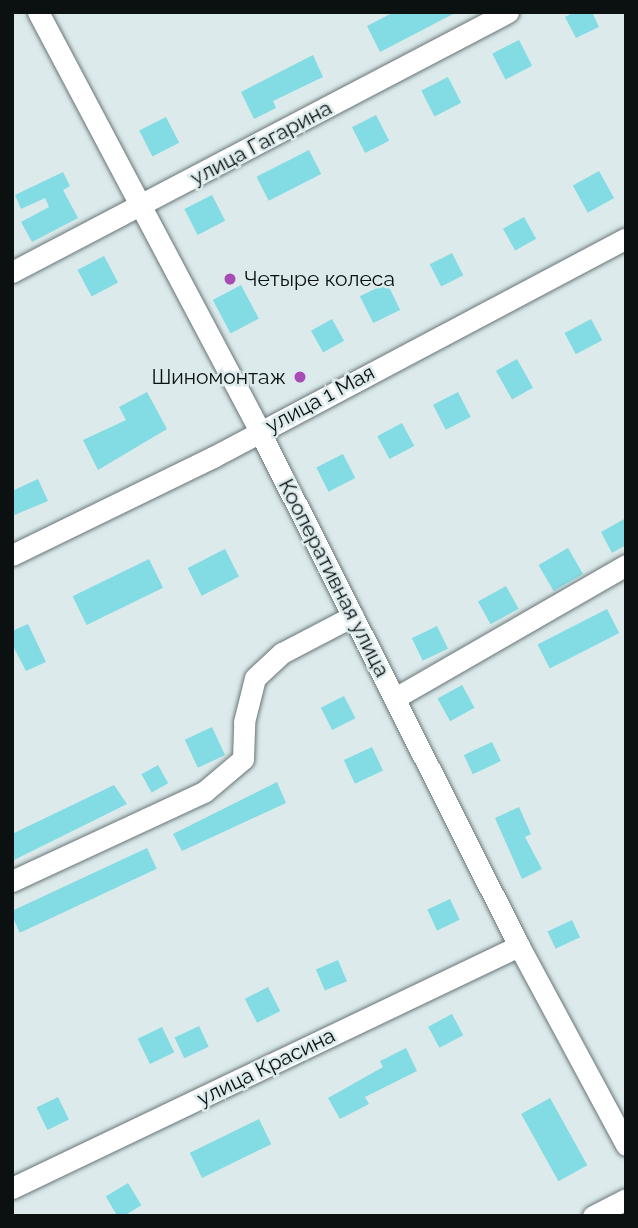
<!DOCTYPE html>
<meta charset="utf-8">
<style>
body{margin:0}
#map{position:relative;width:638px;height:1228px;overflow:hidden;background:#dceaec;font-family:Raleway,sans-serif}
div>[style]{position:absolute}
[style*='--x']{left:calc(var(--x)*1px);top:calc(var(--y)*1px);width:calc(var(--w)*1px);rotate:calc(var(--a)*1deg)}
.building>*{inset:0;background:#83dbe3;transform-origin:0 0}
.roads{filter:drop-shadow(0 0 2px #697576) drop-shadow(0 0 2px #697576)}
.minor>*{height:21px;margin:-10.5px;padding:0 10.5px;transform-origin:10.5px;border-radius:10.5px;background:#fff}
.dots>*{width:19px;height:19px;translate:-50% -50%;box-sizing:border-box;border:4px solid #dceaec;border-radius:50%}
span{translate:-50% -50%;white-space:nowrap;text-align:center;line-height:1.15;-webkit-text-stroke:5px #dceaec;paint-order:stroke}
.street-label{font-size:21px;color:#0b1011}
.poi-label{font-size:21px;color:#0b1011}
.left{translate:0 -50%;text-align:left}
.right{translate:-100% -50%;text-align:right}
.frame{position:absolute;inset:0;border:14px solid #0b1011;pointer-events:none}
</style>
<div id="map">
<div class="building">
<div style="clip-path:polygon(394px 12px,457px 12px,380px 52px,367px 26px)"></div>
<div style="clip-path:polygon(574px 12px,592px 12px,599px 27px,576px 38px,565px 17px)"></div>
<div style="left:519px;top:40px;width:29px;height:30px;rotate:63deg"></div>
<div style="clip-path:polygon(313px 55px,323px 77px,273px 101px,276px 108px,254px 119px,241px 92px)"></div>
<div style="left:448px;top:77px;width:29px;height:30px;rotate:63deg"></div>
<div style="left:376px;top:115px;width:29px;height:27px;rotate:63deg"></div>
<div style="left:166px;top:117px;width:29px;height:30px;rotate:63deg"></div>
<div style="left:309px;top:150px;width:27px;height:59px;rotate:63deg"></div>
<div style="left:599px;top:171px;width:31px;height:30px;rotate:61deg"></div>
<div style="clip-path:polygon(63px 172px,70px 186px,63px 190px,78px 218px,32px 242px,21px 222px,49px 207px,45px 198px,21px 209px,15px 195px)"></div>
<div style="left:212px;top:195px;width:29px;height:31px;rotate:63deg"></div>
<div style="left:524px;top:217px;width:25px;height:24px;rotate:61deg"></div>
<div style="left:452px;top:253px;width:25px;height:25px;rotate:63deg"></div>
<div style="left:104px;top:256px;width:30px;height:30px;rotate:62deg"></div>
<div style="left:387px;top:283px;width:30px;height:30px;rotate:64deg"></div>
<div style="left:241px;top:285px;width:38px;height:32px;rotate:62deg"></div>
<div style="left:332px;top:319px;width:25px;height:24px;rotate:61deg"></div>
<div style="left:591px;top:319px;width:24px;height:30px;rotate:62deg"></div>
<div style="left:517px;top:359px;width:33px;height:24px;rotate:61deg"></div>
<div style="clip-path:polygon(147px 392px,167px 429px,98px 470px,83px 440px,126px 420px,119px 407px)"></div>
<div style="left:458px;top:392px;width:28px;height:28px;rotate:63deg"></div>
<div style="left:402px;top:423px;width:26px;height:28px;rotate:62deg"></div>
<div style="left:343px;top:454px;width:27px;height:30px;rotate:63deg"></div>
<div style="clip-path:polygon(38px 479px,48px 501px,12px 516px,12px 491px)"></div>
<div style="clip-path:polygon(626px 518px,626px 545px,612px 553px,601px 532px)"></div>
<div style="left:568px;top:548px;width:30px;height:34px;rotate:60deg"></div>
<div style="left:225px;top:549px;width:31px;height:42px;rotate:63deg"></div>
<div style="left:149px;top:559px;width:32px;height:85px;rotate:64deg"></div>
<div style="left:506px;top:586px;width:26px;height:32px;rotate:61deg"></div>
<div style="left:607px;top:609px;width:27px;height:78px;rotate:63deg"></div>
<div style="clip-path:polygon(28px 624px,46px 662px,26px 671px,12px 644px,12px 631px)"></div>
<div style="left:437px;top:626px;width:25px;height:28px;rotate:64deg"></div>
<div style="left:462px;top:685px;width:26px;height:28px;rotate:61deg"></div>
<div style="left:344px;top:696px;width:25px;height:26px;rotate:63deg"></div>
<div style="left:212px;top:727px;width:31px;height:30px;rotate:65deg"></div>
<div style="left:492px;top:742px;width:21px;height:31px;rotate:65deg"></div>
<div style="left:372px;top:747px;width:26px;height:31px;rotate:65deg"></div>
<div style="left:158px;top:765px;width:21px;height:19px;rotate:61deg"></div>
<div style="clip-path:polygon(277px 782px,286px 803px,182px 851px,173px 834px)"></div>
<div style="clip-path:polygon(114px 785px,127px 804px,12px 861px,12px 834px)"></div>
<div style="clip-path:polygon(519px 807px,531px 834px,525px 837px,542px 869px,522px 879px,495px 818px)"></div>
<div style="left:147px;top:848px;width:23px;height:151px;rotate:65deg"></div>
<div style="left:450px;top:899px;width:23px;height:25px;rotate:65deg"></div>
<div style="left:572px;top:920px;width:19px;height:27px;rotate:65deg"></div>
<div style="left:338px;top:960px;width:23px;height:24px;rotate:67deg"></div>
<div style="left:268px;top:987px;width:27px;height:26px;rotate:63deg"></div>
<div style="left:452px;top:1014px;width:24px;height:27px;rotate:62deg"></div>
<div style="left:199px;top:1026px;width:23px;height:27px;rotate:65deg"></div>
<div style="left:162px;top:1027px;width:28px;height:27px;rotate:64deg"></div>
<div style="clip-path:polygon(406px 1048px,417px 1071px,365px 1097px,369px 1104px,340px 1119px,328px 1098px,383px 1067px,380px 1061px)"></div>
<div style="left:58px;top:1097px;width:25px;height:24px;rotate:64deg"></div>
<div style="left:550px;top:1098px;width:77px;height:33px;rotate:61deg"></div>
<div style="left:259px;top:1119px;width:28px;height:77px;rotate:64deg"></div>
<div style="left:128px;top:1183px;width:26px;height:26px;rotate:59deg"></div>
</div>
<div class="roads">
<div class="minor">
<div style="--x:38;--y:12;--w:475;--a:62.1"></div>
<div style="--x:260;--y:432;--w:576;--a:63.26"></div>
<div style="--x:519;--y:946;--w:226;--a:61.7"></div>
<div style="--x:12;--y:272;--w:560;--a:-27.66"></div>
<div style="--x:12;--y:555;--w:224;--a:-26"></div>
<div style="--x:213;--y:457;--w:467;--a:-27.9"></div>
<div style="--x:395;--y:698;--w:267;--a:-29.9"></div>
<div style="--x:12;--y:881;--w:212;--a:-24.9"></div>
<div style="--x:204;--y:792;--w:51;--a:-40.2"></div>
<div style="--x:243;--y:759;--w:37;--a:-88"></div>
<div style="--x:244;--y:722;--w:45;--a:-76"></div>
<div style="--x:255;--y:678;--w:37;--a:-43"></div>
<div style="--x:282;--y:653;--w:80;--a:-27.5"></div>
<div style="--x:12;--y:1188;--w:562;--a:-25.52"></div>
<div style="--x:593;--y:1216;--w:37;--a:-27"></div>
</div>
</div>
<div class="dots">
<div style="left:230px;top:279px;background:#a94bb4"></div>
<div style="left:300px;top:377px;background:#a94bb4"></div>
</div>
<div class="street-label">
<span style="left:261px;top:143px;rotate:-28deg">улица Гагарина</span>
<span style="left:320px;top:399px;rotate:-28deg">улица 1 Мая</span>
<span style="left:334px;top:578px;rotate:63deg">Кооперативная улица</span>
<span style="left:266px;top:1067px;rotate:-26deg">улица Красина</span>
</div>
<div class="poi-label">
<span class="left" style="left:244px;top:279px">Четыре колеса</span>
<span class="right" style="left:286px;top:377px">Шиномонтаж</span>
</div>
<div class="frame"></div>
</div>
